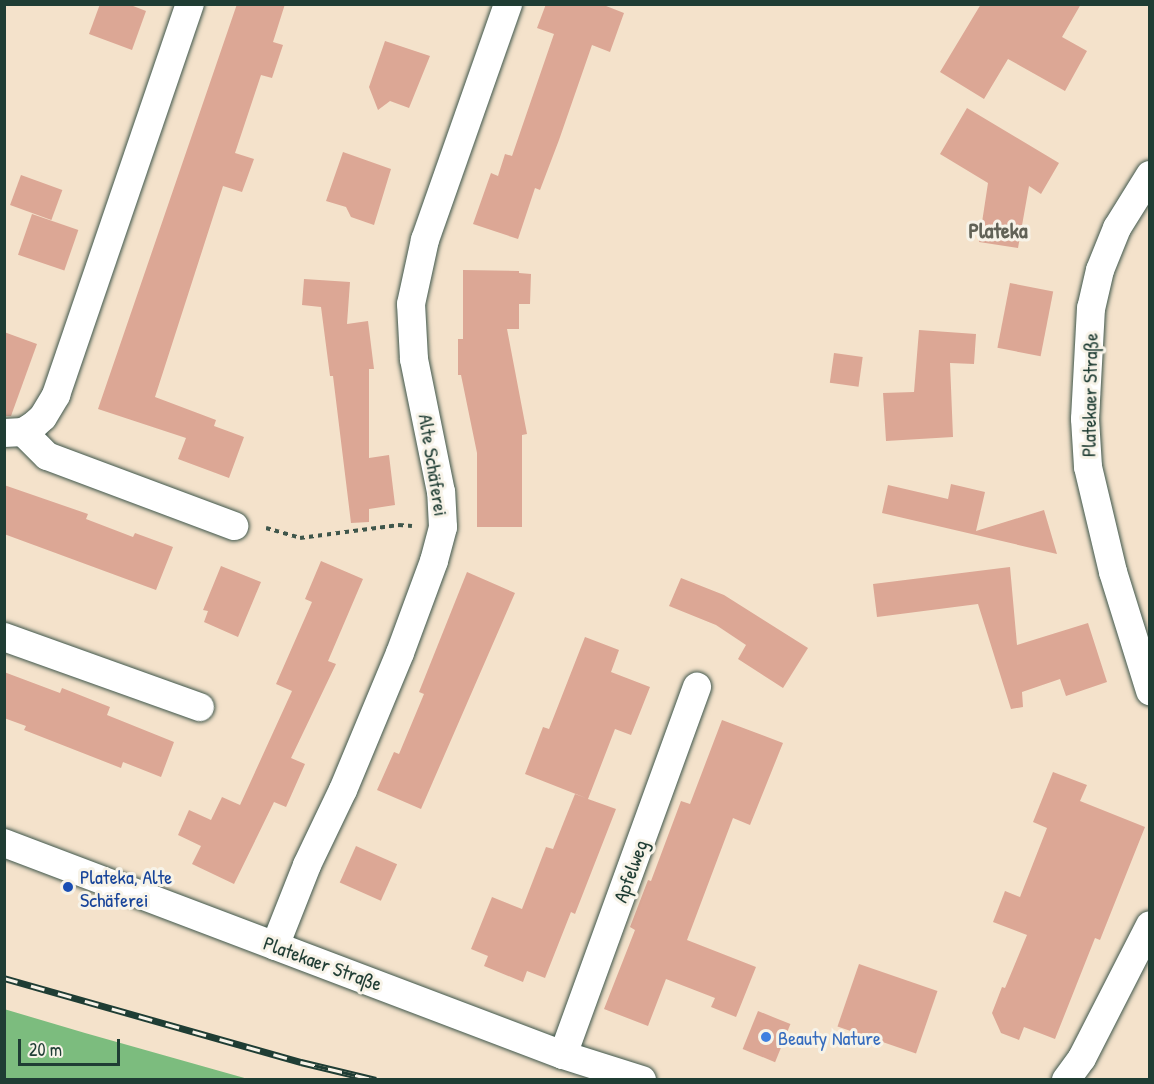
<!DOCTYPE html>
<meta charset="utf-8">
<style>
body{margin:0}
#map{position:relative;width:1154px;height:1084px;overflow:hidden;background:#f4e2cb;font-family:"Patrick Hand",sans-serif}
div>[style]{position:absolute}
[style*='--x']{left:calc(var(--x)*1px);top:calc(var(--y)*1px);width:calc(var(--w)*1px);rotate:calc(var(--a)*1deg)}
.forest>*{inset:0;background:#7cbc7e}
.building>*{inset:0;background:#dca795;transform-origin:0 0}
.path>*{height:4px;margin-top:-2px;transform-origin:0;background:repeating-linear-gradient(90deg,#3f564b 0 4.5px,transparent 0 9px)}
.roads{filter:drop-shadow(0 0 2px #3f564b) drop-shadow(0 0 2px #3f564b)}
.street>*{height:28px;margin:-14px;padding:0 14px;transform-origin:14px;border-radius:14px;background:#fff}
.rail>*{height:7px;margin-top:-3.5px;transform-origin:0;background:repeating-linear-gradient(90deg,#f7f3e8 0 14px,#1f3d34 0 28px);box-sizing:border-box;border-block:2px solid #1f3d34}
.dots>*{width:16px;height:16px;translate:-50% -50%;box-sizing:border-box;border:3px solid #f7f3e8;border-radius:50%}
span{translate:-50% -50%;white-space:nowrap;text-align:center;line-height:1.15;-webkit-text-stroke:6px #f7f3e8;paint-order:stroke}
.street-label{font-size:20px;color:#1f3d34}
.transit-label{font-size:20px;color:#164399}
.left{translate:0 -50%;text-align:left}
.shop-label{font-size:20px;color:#366cbe}
.quarter-label{font-size:22px;color:#616256;font-weight:700}
.frame{position:absolute;inset:0;border:6px solid #1f3d34;pointer-events:none}
.scale{position:absolute;left:18px;top:1039px;width:102px;height:27px;box-sizing:border-box;border:3px solid #1f3d34;border-top:0;padding-left:8px;font-size:18px;line-height:21px;white-space:nowrap;color:#1f3d34;-webkit-text-stroke:4px #f7f3e8;paint-order:stroke}
</style>
<div id="map">
<div class="forest">
<div style="clip-path:polygon(4px 1009px,85px 1033px,248px 1079px,5px 1079px)"></div>
</div>
<div class="building">
<div style="clip-path:polygon(100px 4px,128px 4px,146px 11px,132px 50px,89px 34px)"></div>
<div style="clip-path:polygon(237px 4px,285px 4px,273px 42px,283px 45px,272px 78px,261px 75px,235px 153px,254px 159px,242px 192px,223px 186px,155px 397px,216px 420px,214px 426px,244px 437px,229px 478px,178px 459px,186px 438px,98px 409px)"></div>
<div style="clip-path:polygon(546px 4px,601px 4px,624px 13px,610px 52px,592px 45px,559px 140px,540px 190px,535px 188px,518px 239px,473px 224px,491px 173px,498px 176px,505px 154px,512px 156px,554px 34px,537px 28px)"></div>
<div style="clip-path:polygon(981px 4px,1081px 4px,1062px 37px,1087px 51px,1065px 91px,1008px 59px,984px 99px,940px 72px)"></div>
<div style="clip-path:polygon(385px 41px,430px 56px,409px 108px,390px 101px,378px 110px,369px 87px)"></div>
<div style="clip-path:polygon(967px 108px,1059px 163px,1041px 194px,1029px 186px,1018px 248px,979px 242px,988px 183px,940px 154px)"></div>
<div style="clip-path:polygon(343px 152px,391px 169px,374px 225px,351px 217px,346px 207px,326px 201px)"></div>
<div style="left:21px;top:175px;width:44px;height:32px;rotate:20deg"></div>
<div style="left:32px;top:214px;width:49px;height:43px;rotate:19deg"></div>
<div style="clip-path:polygon(463px 270px,519px 271px,519px 273px,531px 274px,530px 304px,519px 304px,519px 329px,507px 329px,527px 434px,522px 435px,522px 527px,477px 527px,477px 453px,461px 375px,458px 375px,458px 339px,463px 339px)"></div>
<div style="clip-path:polygon(304px 279px,350px 282px,347px 324px,368px 321px,374px 369px,369px 369px,369px 458px,389px 455px,395px 505px,369px 509px,369px 522px,351px 523px,333px 376px,330px 376px,321px 307px,302px 305px)"></div>
<div style="left:1010px;top:283px;width:44px;height:66px;rotate:11deg"></div>
<div style="clip-path:polygon(919px 330px,976px 334px,974px 364px,950px 363px,953px 437px,886px 441px,883px 393px,914px 392px)"></div>
<div style="clip-path:polygon(4px 332px,37px 344px,11px 416px,4px 416px)"></div>
<div style="left:834px;top:353px;width:29px;height:30px;rotate:8deg"></div>
<div style="clip-path:polygon(951px 484px,985px 492px,976px 531px,1044px 510px,1057px 554px,882px 513px,888px 485px,948px 499px)"></div>
<div style="clip-path:polygon(4px 485px,88px 514px,86px 519px,133px 537px,135px 533px,173px 547px,156px 590px,4px 534px)"></div>
<div style="clip-path:polygon(321px 561px,363px 579px,328px 661px,336px 664px,291px 758px,305px 764px,286px 807px,274px 802px,234px 884px,192px 864px,201px 846px,178px 835px,189px 810px,211px 820px,222px 797px,240px 805px,292px 691px,276px 684px,312px 602px,305px 599px)"></div>
<div style="clip-path:polygon(221px 566px,261px 582px,238px 637px,204px 622px,208px 611px,203px 610px)"></div>
<div style="clip-path:polygon(1010px 567px,1017px 645px,1088px 623px,1107px 682px,1066px 696px,1060px 679px,1022px 692px,1023px 707px,1011px 709px,978px 604px,877px 617px,873px 584px)"></div>
<div style="clip-path:polygon(467px 572px,515px 593px,421px 809px,377px 790px,394px 752px,399px 754px,424px 694px,419px 692px)"></div>
<div style="clip-path:polygon(681px 578px,724px 595px,808px 648px,783px 688px,738px 659px,746px 645px,716px 625px,669px 606px)"></div>
<div style="clip-path:polygon(585px 637px,619px 650px,611px 672px,650px 687px,631px 735px,615px 729px,588px 799px,616px 809px,575px 914px,571px 912px,545px 978px,527px 971px,523px 982px,484px 966px,488px 956px,471px 949px,492px 897px,522px 909px,546px 847px,553px 849px,575px 794px,586px 798px,525px 774px,543px 727px,549px 729px)"></div>
<div style="clip-path:polygon(4px 672px,60px 693px,62px 688px,110px 707px,107px 715px,174px 742px,161px 777px,123px 762px,121px 768px,24px 730px,26px 726px,4px 718px)"></div>
<div style="clip-path:polygon(722px 720px,783px 743px,750px 825px,733px 818px,687px 940px,756px 967px,736px 1017px,711px 1007px,715px 998px,666px 979px,648px 1026px,604px 1009px,635px 930px,630px 927px,648px 880px,651px 881px,681px 801px,690px 804px)"></div>
<div style="clip-path:polygon(1053px 772px,1087px 785px,1080px 801px,1145px 827px,1100px 940px,1095px 938px,1055px 1039px,1024px 1027px,1019px 1040px,1001px 1033px,992px 1013px,1002px 987px,1005px 988px,1027px 935px,993px 922px,1005px 891px,1020px 897px,1047px 828px,1033px 822px)"></div>
<div style="left:356px;top:846px;width:45px;height:40px;rotate:24deg"></div>
<div style="left:859px;top:964px;width:83px;height:66px;rotate:19deg"></div>
<div style="left:758px;top:1011px;width:35px;height:41px;rotate:22deg"></div>
</div>
<div class="path">
<div style="--x:266;--y:528;--w:35;--a:16"></div>
<div style="--x:300;--y:538;--w:100;--a:-7.5"></div>
<div style="--x:399;--y:525;--w:13;--a:4"></div>
</div>
<div class="roads">
<div class="street">
<div style="--x:1150;--y:175;--w:62;--a:121.9"></div>
<div style="--x:1117;--y:228;--w:45;--a:112"></div>
<div style="--x:1100;--y:270;--w:39;--a:103"></div>
<div style="--x:1091;--y:308;--w:111;--a:93.1"></div>
<div style="--x:1085;--y:419;--w:48;--a:86.4"></div>
<div style="--x:1088;--y:467;--w:108;--a:76.6"></div>
<div style="--x:1113;--y:572;--w:125;--a:72.7"></div>
<div style="--x:23;--y:432;--w:34;--a:45"></div>
<div style="--x:47;--y:456;--w:200;--a:20.5"></div>
<div style="--x:4;--y:433;--w:19;--a:-3"></div>
<div style="--x:23;--y:432;--w:12;--a:-31"></div>
<div style="--x:33;--y:426;--w:13;--a:-42"></div>
<div style="--x:43;--y:417;--w:26;--a:-59"></div>
<div style="--x:56;--y:395;--w:413;--a:-71.1"></div>
<div style="--x:4;--y:637;--w:208;--a:19.7"></div>
<div style="--x:4;--y:843;--w:598;--a:20.77"></div>
<div style="--x:563;--y:1055;--w:83;--a:17.6"></div>
<div style="--x:275;--y:946;--w:87;--a:-68.4"></div>
<div style="--x:307;--y:865;--w:83;--a:-64.4"></div>
<div style="--x:343;--y:790;--w:148;--a:-67.4"></div>
<div style="--x:400;--y:653;--w:98;--a:-69.7"></div>
<div style="--x:434;--y:561;--w:35;--a:-75"></div>
<div style="--x:443;--y:527;--w:35;--a:-93"></div>
<div style="--x:441;--y:492;--w:136;--a:-101.5"></div>
<div style="--x:414;--y:359;--w:55;--a:-93.1"></div>
<div style="--x:411;--y:304;--w:66;--a:-77.7"></div>
<div style="--x:425;--y:240;--w:250;--a:-70.6"></div>
<div style="--x:563;--y:1055;--w:392;--a:-70"></div>
<div style="--x:1066;--y:1080;--w:27;--a:-54"></div>
<div style="--x:1082;--y:1058;--w:149;--a:-62.9"></div>
</div>
</div>
<div class="rail">
<div style="--x:4;--y:978;--w:309;--a:15.8"></div>
<div style="--x:301;--y:1062;--w:77;--a:13.5"></div>
</div>
<div class="dots">
<div style="left:68px;top:887px;background:#1a4fb4"></div>
<div style="left:766px;top:1037px;background:#3f7fe0"></div>
</div>
<div class="street-label">
<span style="left:1089px;top:395px;rotate:-89deg">Platekaer Straße</span>
<span style="left:434px;top:465px;rotate:81deg">Alte Schäferei</span>
<span style="left:630px;top:871px;rotate:-70deg">Apfelweg</span>
<span style="left:323px;top:963px;rotate:20deg">Platekaer Straße</span>
</div>
<div class="transit-label">
<span class="left" style="left:80px;top:888px">Plateka, Alte<br>Schäferei</span>
</div>
<div class="shop-label">
<span class="left" style="left:778px;top:1037px">Beauty Nature</span>
</div>
<div class="quarter-label">
<span style="left:998px;top:231px">Plateka</span>
</div>
<div class="frame"></div>
<div class="scale">20 m</div>
</div>
